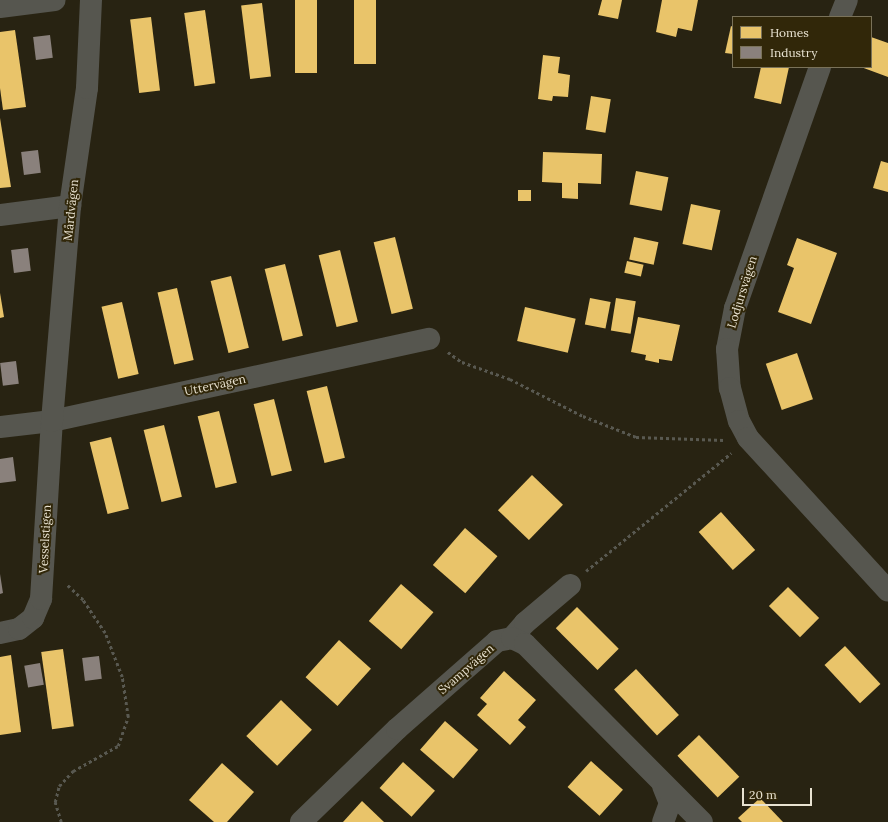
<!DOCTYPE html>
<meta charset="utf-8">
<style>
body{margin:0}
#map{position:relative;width:888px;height:822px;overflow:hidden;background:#282312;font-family:Lora,serif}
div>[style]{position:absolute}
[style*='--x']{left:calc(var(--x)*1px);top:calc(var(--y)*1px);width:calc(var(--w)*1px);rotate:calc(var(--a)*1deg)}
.homes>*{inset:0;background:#e9c46a;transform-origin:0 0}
.industry>*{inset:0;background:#8a817c;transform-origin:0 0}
.path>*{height:2.5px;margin-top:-1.25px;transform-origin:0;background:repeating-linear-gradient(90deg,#595951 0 3px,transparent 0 6px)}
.minor>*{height:22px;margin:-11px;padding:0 11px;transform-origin:11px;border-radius:11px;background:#56564f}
span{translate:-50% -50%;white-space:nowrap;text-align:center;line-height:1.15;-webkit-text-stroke:4px #312709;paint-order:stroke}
.street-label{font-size:12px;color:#e8e2d1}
.legend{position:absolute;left:732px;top:16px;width:140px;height:52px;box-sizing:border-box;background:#312709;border:1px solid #7a7259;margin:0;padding:5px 7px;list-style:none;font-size:12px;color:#e8e2d1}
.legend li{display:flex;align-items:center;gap:8px;height:20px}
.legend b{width:20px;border:1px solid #7a7259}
.scale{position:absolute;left:742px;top:788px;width:70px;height:18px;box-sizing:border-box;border:2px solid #e8e2d1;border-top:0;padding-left:5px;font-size:12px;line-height:14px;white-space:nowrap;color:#e8e2d1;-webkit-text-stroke:3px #312709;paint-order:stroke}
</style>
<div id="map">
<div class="homes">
<div style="left:295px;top:0;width:22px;height:73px"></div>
<div style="left:354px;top:0;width:22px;height:64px"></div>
<div style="clip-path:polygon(602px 0,622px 0,618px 19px,598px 15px)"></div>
<div style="clip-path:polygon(662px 0,698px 0,692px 31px,678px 28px,676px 37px,656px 32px)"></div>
<div style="left:262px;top:3px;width:74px;height:21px;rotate:83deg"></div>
<div style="left:205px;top:10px;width:74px;height:21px;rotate:82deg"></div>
<div style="left:151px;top:17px;width:74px;height:21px;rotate:83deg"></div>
<div style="clip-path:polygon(731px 26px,733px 27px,733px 54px,725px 53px)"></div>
<div style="clip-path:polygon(15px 30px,26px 107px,3px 110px,0 88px,0 32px)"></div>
<div style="clip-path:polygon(871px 37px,888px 43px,888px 77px,861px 67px,871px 67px)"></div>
<div style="clip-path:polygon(543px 55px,560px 57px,558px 73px,570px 75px,568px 97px,553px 96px,552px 101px,538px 99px)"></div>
<div style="clip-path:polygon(761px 67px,789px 67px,781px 104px,754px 98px)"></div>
<div style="left:591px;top:96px;width:20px;height:34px;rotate:9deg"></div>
<div style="clip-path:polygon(0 118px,11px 187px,0 188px)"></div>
<div style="clip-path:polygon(543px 152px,602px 154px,601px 184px,578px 183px,578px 199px,562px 198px,562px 183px,542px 182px)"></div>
<div style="clip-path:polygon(881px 161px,888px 163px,888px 192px,873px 188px)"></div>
<div style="left:636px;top:171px;width:33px;height:34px;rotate:11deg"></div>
<div style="left:518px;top:190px;width:13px;height:11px"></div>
<div style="left:691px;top:204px;width:30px;height:41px;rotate:12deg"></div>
<div style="left:395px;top:237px;width:74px;height:22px;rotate:76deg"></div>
<div style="left:634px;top:237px;width:25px;height:23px;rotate:12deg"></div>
<div style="clip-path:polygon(797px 238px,837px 253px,811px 324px,778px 312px,794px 268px,787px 265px)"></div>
<div style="left:340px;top:250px;width:74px;height:22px;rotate:76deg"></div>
<div style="left:627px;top:261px;width:17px;height:12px;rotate:13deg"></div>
<div style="left:285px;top:264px;width:74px;height:21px;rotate:76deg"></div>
<div style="left:231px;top:276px;width:74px;height:21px;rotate:76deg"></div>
<div style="left:177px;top:288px;width:74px;height:20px;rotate:77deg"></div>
<div style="clip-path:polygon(0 293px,4px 317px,0 318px)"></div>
<div style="left:590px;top:298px;width:21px;height:27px;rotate:11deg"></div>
<div style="left:616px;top:298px;width:20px;height:33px;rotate:9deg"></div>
<div style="left:122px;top:302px;width:74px;height:21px;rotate:77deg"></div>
<div style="left:525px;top:307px;width:52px;height:35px;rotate:13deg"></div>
<div style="clip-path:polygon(638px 317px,680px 325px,672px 361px,659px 359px,659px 363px,645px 360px,646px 355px,631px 352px)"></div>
<div style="left:797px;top:353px;width:49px;height:33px;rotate:71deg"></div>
<div style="left:327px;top:386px;width:74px;height:21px;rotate:76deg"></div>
<div style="left:274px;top:399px;width:74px;height:21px;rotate:76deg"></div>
<div style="left:219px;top:411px;width:74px;height:22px;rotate:76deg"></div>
<div style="left:164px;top:425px;width:74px;height:21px;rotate:76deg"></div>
<div style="left:111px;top:437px;width:74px;height:22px;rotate:76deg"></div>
<div style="left:532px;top:475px;width:43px;height:49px;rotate:44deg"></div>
<div style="left:721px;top:512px;width:51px;height:30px;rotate:48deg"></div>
<div style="left:465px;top:528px;width:43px;height:49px;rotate:41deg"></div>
<div style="left:401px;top:584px;width:43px;height:49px;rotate:41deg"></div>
<div style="left:788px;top:587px;width:44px;height:27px;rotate:45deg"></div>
<div style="left:577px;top:607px;width:59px;height:30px;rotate:45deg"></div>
<div style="left:339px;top:640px;width:43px;height:50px;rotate:42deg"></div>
<div style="left:845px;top:646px;width:52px;height:28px;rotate:47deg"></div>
<div style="left:63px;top:649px;width:78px;height:22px;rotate:82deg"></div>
<div style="clip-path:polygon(11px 655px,21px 732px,0 735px,0 657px)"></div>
<div style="left:636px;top:669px;width:63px;height:30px;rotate:47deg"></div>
<div style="clip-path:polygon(504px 671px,536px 700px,518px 720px,526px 727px,510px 745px,477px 715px,487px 704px,480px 698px)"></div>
<div style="left:281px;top:700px;width:43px;height:50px;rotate:44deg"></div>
<div style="left:445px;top:721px;width:44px;height:38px;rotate:41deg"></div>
<div style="left:699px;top:735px;width:58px;height:30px;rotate:46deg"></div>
<div style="left:591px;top:761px;width:43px;height:35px;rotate:42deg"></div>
<div style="left:403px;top:762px;width:43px;height:35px;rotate:42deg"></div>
<div style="clip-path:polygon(222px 763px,254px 792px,227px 822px,214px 822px,189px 800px)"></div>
<div style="clip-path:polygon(760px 798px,783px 822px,742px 822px,738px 818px)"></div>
<div style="clip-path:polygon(362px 801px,384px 822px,343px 822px)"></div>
</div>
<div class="industry">
<div style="left:50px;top:35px;width:23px;height:17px;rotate:83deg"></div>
<div style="left:38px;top:150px;width:23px;height:17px;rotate:83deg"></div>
<div style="left:28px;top:248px;width:23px;height:17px;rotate:83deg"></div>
<div style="left:16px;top:361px;width:23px;height:16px;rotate:83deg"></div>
<div style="clip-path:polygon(13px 457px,16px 481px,0 483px,0 459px)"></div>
<div style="clip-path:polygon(0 574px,3px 593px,0 594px)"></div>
<div style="left:99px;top:656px;width:23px;height:17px;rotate:83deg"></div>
<div style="left:40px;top:663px;width:22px;height:16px;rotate:80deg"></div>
</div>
<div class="path">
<div style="--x:448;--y:352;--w:17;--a:36"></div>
<div style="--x:462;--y:362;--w:51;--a:19.5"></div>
<div style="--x:510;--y:379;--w:82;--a:26.9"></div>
<div style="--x:583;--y:416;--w:57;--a:21.6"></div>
<div style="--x:636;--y:437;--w:88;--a:2"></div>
<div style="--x:586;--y:571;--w:187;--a:-39.1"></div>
<div style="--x:61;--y:822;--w:21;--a:-107"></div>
<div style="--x:55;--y:802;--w:16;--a:-76"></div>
<div style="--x:59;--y:786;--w:21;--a:-47"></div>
<div style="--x:73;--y:771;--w:51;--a:-29.1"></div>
<div style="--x:118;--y:746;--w:31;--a:-71"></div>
<div style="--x:128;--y:717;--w:40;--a:-98.5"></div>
<div style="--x:122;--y:677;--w:47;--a:-111.1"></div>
<div style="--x:105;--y:633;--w:40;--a:-124"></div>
<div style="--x:83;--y:600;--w:23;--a:-137"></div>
</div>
<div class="minor">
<div style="--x:0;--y:7;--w:55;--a:-7.3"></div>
<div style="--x:840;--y:17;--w:18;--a:-68"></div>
<div style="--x:820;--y:67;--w:256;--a:109.4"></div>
<div style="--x:735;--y:308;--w:42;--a:101"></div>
<div style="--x:727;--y:349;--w:39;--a:86"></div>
<div style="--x:730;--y:388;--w:34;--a:75"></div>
<div style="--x:739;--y:421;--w:19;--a:62"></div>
<div style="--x:748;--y:438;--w:207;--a:47.5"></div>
<div style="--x:0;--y:215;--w:71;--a:-7.3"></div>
<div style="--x:0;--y:427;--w:52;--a:-6.6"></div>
<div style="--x:52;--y:421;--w:386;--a:-12.3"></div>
<div style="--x:0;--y:633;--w:19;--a:-12"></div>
<div style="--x:19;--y:629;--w:18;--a:-38"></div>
<div style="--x:33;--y:618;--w:21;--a:-67"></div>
<div style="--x:41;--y:599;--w:178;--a:-86.5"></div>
<div style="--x:52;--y:421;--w:216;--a:-85.2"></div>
<div style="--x:70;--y:206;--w:119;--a:-81.8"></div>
<div style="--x:87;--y:88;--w:88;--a:-87.4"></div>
<div style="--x:512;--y:638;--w:20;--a:-49"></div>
<div style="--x:525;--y:623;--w:59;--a:-40.2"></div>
<div style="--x:663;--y:786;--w:18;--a:68"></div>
<div style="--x:670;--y:803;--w:20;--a:110"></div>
<div style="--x:301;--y:822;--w:134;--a:-44.1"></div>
<div style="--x:397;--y:729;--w:133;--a:-41.3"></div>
<div style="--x:497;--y:641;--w:15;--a:-11"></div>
<div style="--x:512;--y:638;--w:14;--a:25"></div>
<div style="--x:525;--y:644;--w:251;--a:45.2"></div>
</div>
<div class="street-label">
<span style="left:71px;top:210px;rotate:-84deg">Mårdvägen</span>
<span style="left:742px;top:292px;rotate:-73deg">Lodjursvägen</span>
<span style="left:215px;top:385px;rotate:-12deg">Uttervägen</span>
<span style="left:45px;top:539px;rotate:-87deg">Vesselstigen</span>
<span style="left:466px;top:669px;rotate:-41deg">Svampvägen</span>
</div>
<ul class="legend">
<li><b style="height:11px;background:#e9c46a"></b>Homes</li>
<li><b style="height:11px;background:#8a817c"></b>Industry</li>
</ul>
<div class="scale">20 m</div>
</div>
